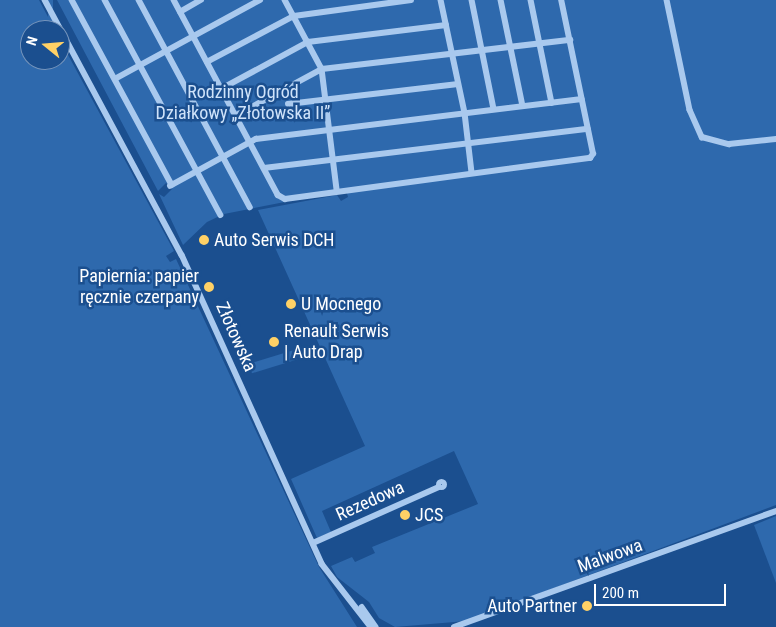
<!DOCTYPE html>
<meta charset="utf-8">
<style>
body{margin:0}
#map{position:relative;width:776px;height:627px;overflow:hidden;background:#1b4f8f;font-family:"Roboto Condensed",sans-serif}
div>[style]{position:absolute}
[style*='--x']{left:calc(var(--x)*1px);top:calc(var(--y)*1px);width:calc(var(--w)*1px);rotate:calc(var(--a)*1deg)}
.green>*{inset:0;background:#2e69ad;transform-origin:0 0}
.minor>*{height:5.5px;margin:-2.75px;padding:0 2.75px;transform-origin:2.75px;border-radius:2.75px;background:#a9c9ee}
.minor>.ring{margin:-2.75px;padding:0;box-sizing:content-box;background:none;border:5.5px solid #a9c9ee;border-radius:50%}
.dots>*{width:14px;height:14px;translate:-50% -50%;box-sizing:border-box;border:2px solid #1b4f8f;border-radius:50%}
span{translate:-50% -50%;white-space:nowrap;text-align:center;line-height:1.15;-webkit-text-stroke:5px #1b4f8f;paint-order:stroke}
.park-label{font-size:18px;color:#cfe3fa}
.poi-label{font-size:18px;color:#fff}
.left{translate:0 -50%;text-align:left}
.right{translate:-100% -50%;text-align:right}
.street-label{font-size:18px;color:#fff}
.north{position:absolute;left:20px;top:20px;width:50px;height:50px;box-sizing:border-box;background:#1b4f8f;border:1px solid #7695bc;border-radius:50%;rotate:287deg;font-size:14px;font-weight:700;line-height:20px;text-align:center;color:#fff}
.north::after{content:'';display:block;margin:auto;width:18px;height:22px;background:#ffd166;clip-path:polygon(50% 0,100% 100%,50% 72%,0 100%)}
.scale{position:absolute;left:594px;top:584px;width:132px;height:22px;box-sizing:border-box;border:2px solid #fff;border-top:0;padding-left:6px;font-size:15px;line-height:18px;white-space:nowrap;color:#fff;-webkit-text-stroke:4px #1b4f8f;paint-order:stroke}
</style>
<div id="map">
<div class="green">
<div style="clip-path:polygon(0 0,39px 0,55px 30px,30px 30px,30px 60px,60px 60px,60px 40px,174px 251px,166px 256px,170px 262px,176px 259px,319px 567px,357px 627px,0 627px)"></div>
<div style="left:48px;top:0;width:5px;height:217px"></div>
<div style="clip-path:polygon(57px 0,776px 0,776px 137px,731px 146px,776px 142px,776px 505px,466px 621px,395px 627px,379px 618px,369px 602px,337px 577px,331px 566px,352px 557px,355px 562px,375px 553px,372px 547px,478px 504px,454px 451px,322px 511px,331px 532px,317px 538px,291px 479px,365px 446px,258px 210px,337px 195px,341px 201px,348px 197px,346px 190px,224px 214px,207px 222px,183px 245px,159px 194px,164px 197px,172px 189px,166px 183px,158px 191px)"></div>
<div style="left:294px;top:350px;width:10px;height:47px;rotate:73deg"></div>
<div style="clip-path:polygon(776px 516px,776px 583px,754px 525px)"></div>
</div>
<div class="minor">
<div style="--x:45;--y:0;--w:289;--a:61.8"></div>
<div style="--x:182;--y:255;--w:339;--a:65.6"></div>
<div style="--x:322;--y:564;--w:80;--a:52.1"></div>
<div style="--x:72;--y:0;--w:210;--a:61.6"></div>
<div style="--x:105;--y:0;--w:244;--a:61.7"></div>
<div style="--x:139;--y:0;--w:235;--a:61.8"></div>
<div style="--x:174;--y:0;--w:221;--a:61.9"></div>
<div style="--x:278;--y:195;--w:8;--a:30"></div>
<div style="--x:285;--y:199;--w:308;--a:-7.7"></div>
<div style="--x:590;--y:158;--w:5;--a:-53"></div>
<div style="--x:593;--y:154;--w:157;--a:-101.7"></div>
<div style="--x:285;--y:0;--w:78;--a:61.8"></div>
<div style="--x:322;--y:69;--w:121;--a:82.9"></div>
<div style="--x:441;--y:0;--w:116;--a:78"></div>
<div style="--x:465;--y:113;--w:60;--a:83.3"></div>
<div style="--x:472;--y:0;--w:111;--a:78.6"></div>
<div style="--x:501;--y:0;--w:108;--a:78.3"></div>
<div style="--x:531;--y:0;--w:105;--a:78.5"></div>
<div style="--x:667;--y:0;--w:112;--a:78.2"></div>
<div style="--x:690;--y:110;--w:30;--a:66"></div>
<div style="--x:702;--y:137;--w:28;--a:15"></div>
<div style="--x:729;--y:144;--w:47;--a:-6.1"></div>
<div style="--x:180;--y:12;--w:24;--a:-30"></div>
<div style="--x:207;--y:62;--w:98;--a:-27.9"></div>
<div style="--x:294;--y:16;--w:118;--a:-7.8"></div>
<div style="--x:115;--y:79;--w:165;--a:-28.6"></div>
<div style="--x:221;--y:89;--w:99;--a:-28.4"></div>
<div style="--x:308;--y:42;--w:139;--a:-7"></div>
<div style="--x:288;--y:104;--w:171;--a:-6.7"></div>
<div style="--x:235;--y:116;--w:99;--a:-28.4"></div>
<div style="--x:322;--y:69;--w:250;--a:-6.7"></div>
<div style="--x:264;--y:168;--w:326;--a:-6.9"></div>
<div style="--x:170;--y:186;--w:98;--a:-28.7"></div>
<div style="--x:256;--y:139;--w:328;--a:-7"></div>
<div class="ring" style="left:438.5px;top:481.5px;width:1.5px;height:1.5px"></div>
<div style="--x:313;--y:543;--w:138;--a:-24"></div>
<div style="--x:362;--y:607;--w:24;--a:55"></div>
<div style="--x:454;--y:627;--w:342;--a:-19.8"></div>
</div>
<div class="dots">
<div style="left:204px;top:240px;background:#ffd166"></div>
<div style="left:209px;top:287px;background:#ffd166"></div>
<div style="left:291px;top:304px;background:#ffd166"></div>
<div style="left:274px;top:342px;background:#ffd166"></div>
<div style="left:405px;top:515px;background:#ffd166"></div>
<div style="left:587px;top:606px;background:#ffd166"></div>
</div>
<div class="park-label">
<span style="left:243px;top:103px">Rodzinny Ogród<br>Działkowy „Złotowska II”</span>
</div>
<div class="poi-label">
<span class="left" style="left:214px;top:240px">Auto Serwis DCH</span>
<span class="right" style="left:199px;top:287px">Papiernia: papier<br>ręcznie czerpany</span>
<span class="left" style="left:301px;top:304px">U Mocnego</span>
<span class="left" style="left:284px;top:342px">Renault Serwis<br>| Auto Drap</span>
<span class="left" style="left:415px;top:515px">JCS</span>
<span class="right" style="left:577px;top:606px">Auto Partner</span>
</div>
<div class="street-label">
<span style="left:236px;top:337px;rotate:66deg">Złotowska</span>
<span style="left:370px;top:501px;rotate:-24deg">Rezedowa</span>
<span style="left:610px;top:556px;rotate:-20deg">Malwowa</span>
</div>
<div class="north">N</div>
<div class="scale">200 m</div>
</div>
